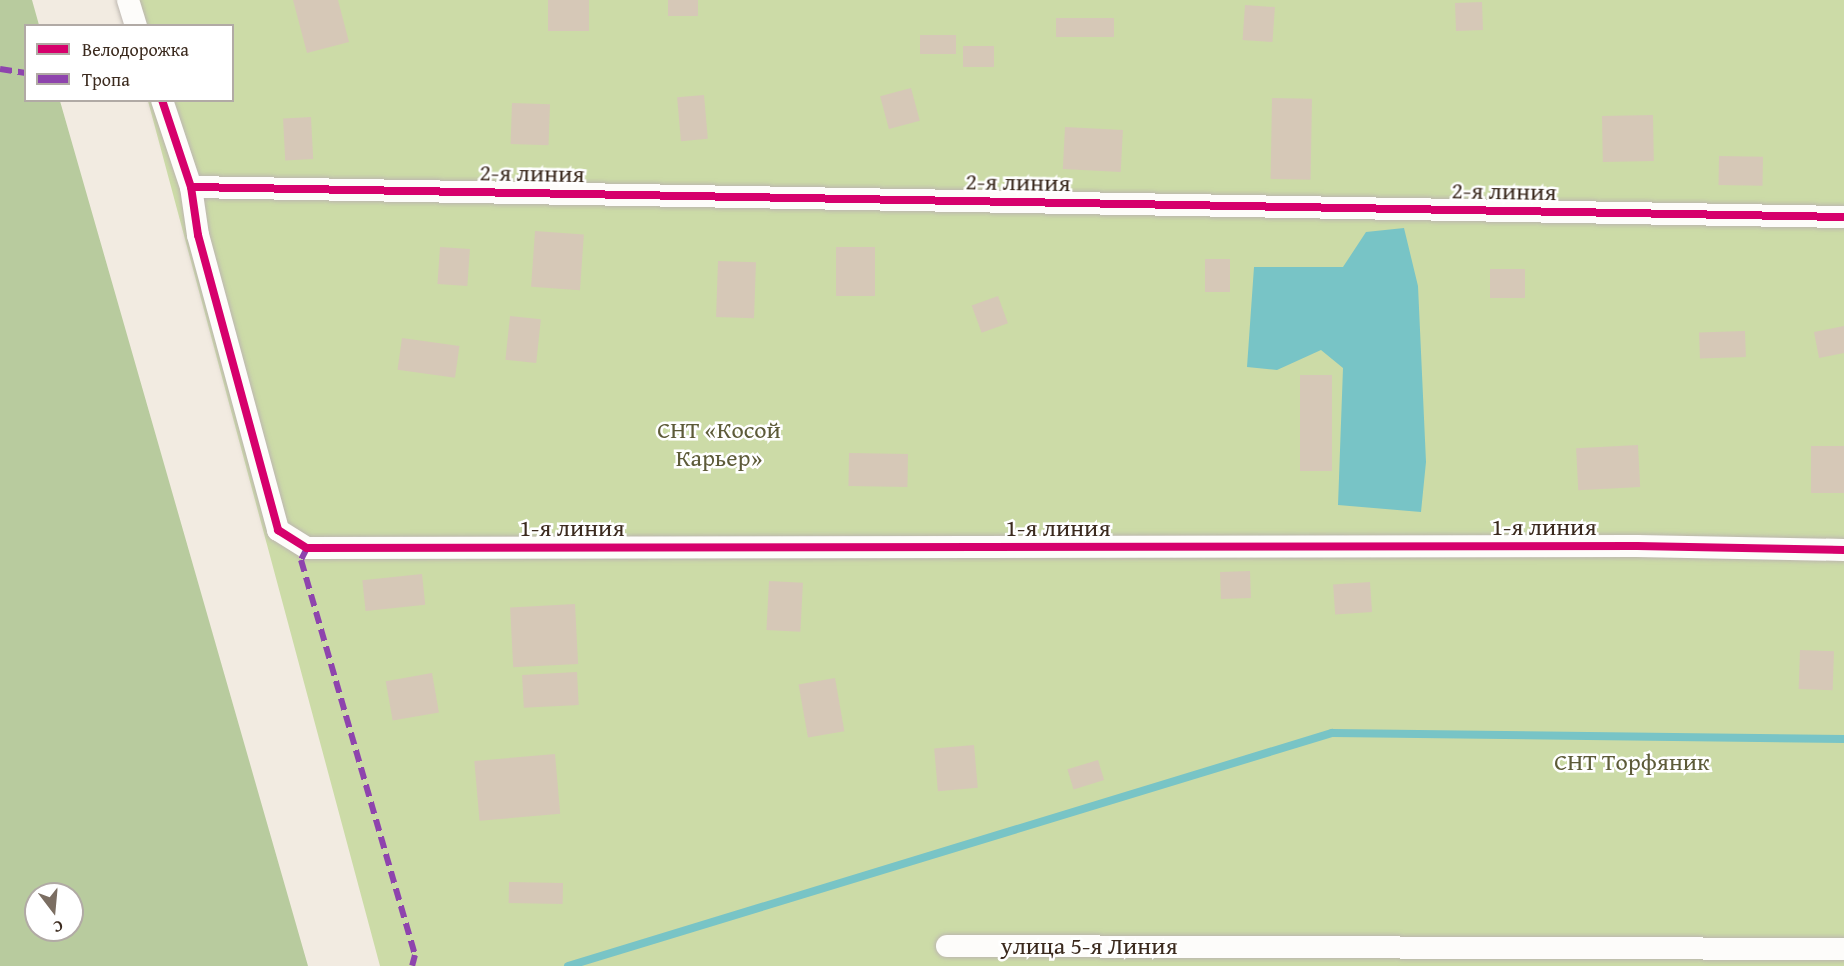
<!DOCTYPE html>
<meta charset="utf-8">
<style>
body{margin:0}
#map{position:relative;width:1844px;height:966px;overflow:hidden;background:#f2ebe1;font-family:"Gentium Book Plus",serif}
div>[style]{position:absolute}
[style*='--x']{left:calc(var(--x)*1px);top:calc(var(--y)*1px);width:calc(var(--w)*1px);rotate:calc(var(--a)*1deg)}
.green>*{inset:0;background:#ccdba7}
.forest>*{inset:0;background:#b8cb9e}
.water>*{inset:0;background:#78c4c6}
.stream>*{height:8px;margin:-4px;padding:0 4px;transform-origin:4px;border-radius:4px;background:#78c4c6}
.building>*{inset:0;background:#d6c8b7;transform-origin:0 0}
.roads{filter:drop-shadow(0 0 2px #bcb6af) drop-shadow(0 0 2px #bcb6af)}
.street>*{height:22px;margin:-11px;padding:0 11px;transform-origin:11px;border-radius:11px;background:#fdfcfa}
.quiet>*{height:6px;margin-top:-3px;transform-origin:0;background:repeating-linear-gradient(90deg,#8e44ad 0 12px,transparent 0 18px)}
.cycleway>*{height:8px;margin:-4px;padding:0 4px;transform-origin:4px;border-radius:4px;background:#d6006c}
span{translate:-50% -50%;white-space:nowrap;text-align:center;line-height:1.15;-webkit-text-stroke:5px #fff;paint-order:stroke}
.street-label{font-size:24px;color:#3b2a1e}
.park-label{font-size:24px;color:#5d5b39}
.legend{position:absolute;left:24px;top:24px;width:210px;height:78px;box-sizing:border-box;background:#fff;border:2px solid #b1aaa5;margin:0;padding:8px 10px;list-style:none;font-size:18px;color:#3b2a1e}
.legend li{display:flex;align-items:center;gap:12px;height:30px}
.legend b{width:30px;border:2px solid #b1aaa5}
.north{position:absolute;left:24px;top:882px;width:60px;height:60px;box-sizing:border-box;background:#fff;border:2px solid #b1aaa5;border-radius:50%;rotate:164deg;font-size:16px;font-weight:700;line-height:24px;text-align:center;color:#3b2a1e}
.north::after{content:'';display:block;margin:auto;width:21px;height:27px;background:#7b6e62;clip-path:polygon(50% 0,100% 100%,50% 72%,0 100%)}
</style>
<div id="map">
<div class="green">
<div style="clip-path:polygon(121px 0,1844px 0,1844px 966px,380px 966px,148px 101px,232px 100px,232px 26px,128px 25px)"></div>
</div>
<div class="forest">
<div style="clip-path:polygon(evenodd,0 0,32px 0,39px 25px,26px 26px,26px 100px,60px 101px,308px 966px,0 966px,0 0,36px 894px,72px 894px,72px 930px,36px 930px,36px 894px)"></div>
</div>
<div class="water">
<div style="clip-path:polygon(1404px 228px,1418px 286px,1426px 462px,1421px 512px,1338px 505px,1343px 368px,1321px 350px,1277px 370px,1247px 367px,1254px 267px,1343px 267px,1366px 232px)"></div>
</div>
<div class="stream">
<div style="--x:568;--y:966;--w:799;--a:-16.96"></div>
<div style="--x:1332;--y:733;--w:512;--a:0.67"></div>
</div>
<div class="building">
<div style="clip-path:polygon(293px 0,338px 0,349px 42px,307px 53px)"></div>
<div style="left:548px;top:0;width:41px;height:31px"></div>
<div style="left:668px;top:0;width:30px;height:16px"></div>
<div style="left:1482px;top:2px;width:28px;height:27px;rotate:88deg"></div>
<div style="left:1245px;top:5px;width:30px;height:35px;rotate:4deg"></div>
<div style="left:1056px;top:18px;width:58px;height:19px"></div>
<div style="left:956px;top:35px;width:19px;height:36px;rotate:90deg"></div>
<div style="left:994px;top:46px;width:21px;height:31px;rotate:90deg"></div>
<div style="left:911px;top:88px;width:34px;height:32px;rotate:75deg"></div>
<div style="left:704px;top:95px;width:44px;height:27px;rotate:85deg"></div>
<div style="left:1272px;top:98px;width:40px;height:81px;rotate:1deg"></div>
<div style="left:512px;top:103px;width:38px;height:41px;rotate:2deg"></div>
<div style="left:1653px;top:115px;width:46px;height:51px;rotate:89deg"></div>
<div style="left:311px;top:117px;width:42px;height:28px;rotate:87deg"></div>
<div style="left:1065px;top:127px;width:58px;height:42px;rotate:3deg"></div>
<div style="left:1719px;top:156px;width:44px;height:29px;rotate:1deg"></div>
<div style="left:535px;top:231px;width:49px;height:56px;rotate:4deg"></div>
<div style="left:440px;top:247px;width:30px;height:37px;rotate:4deg"></div>
<div style="left:836px;top:247px;width:39px;height:49px"></div>
<div style="left:1205px;top:259px;width:25px;height:33px"></div>
<div style="left:718px;top:261px;width:38px;height:56px;rotate:2deg"></div>
<div style="left:1490px;top:269px;width:35px;height:29px"></div>
<div style="left:998px;top:296px;width:29px;height:28px;rotate:70deg"></div>
<div style="left:510px;top:316px;width:31px;height:44px;rotate:6deg"></div>
<div style="clip-path:polygon(1844px 326px,1844px 353px,1819px 358px,1814px 332px)"></div>
<div style="left:1745px;top:331px;width:26px;height:46px;rotate:88deg"></div>
<div style="left:402px;top:338px;width:58px;height:32px;rotate:8deg"></div>
<div style="left:1300px;top:375px;width:32px;height:96px"></div>
<div style="left:1638px;top:445px;width:42px;height:62px;rotate:87deg"></div>
<div style="left:1844px;top:446px;width:47px;height:33px;rotate:90deg"></div>
<div style="left:849px;top:453px;width:59px;height:33px;rotate:1deg"></div>
<div style="left:1250px;top:571px;width:27px;height:30px;rotate:88deg"></div>
<div style="left:422px;top:574px;width:31px;height:60px;rotate:84deg"></div>
<div style="left:769px;top:581px;width:34px;height:49px;rotate:3deg"></div>
<div style="left:1370px;top:582px;width:30px;height:37px;rotate:86deg"></div>
<div style="left:575px;top:604px;width:60px;height:65px;rotate:87deg"></div>
<div style="left:1800px;top:650px;width:34px;height:39px;rotate:2deg"></div>
<div style="left:577px;top:672px;width:33px;height:55px;rotate:87deg"></div>
<div style="left:432px;top:673px;width:40px;height:47px;rotate:80deg"></div>
<div style="left:835px;top:678px;width:54px;height:37px;rotate:80deg"></div>
<div style="left:974px;top:745px;width:43px;height:40px;rotate:85deg"></div>
<div style="left:555px;top:754px;width:60px;height:81px;rotate:85deg"></div>
<div style="left:1098px;top:760px;width:21px;height:32px;rotate:73deg"></div>
<div style="left:509px;top:882px;width:54px;height:21px;rotate:1deg"></div>
</div>
<div class="roads">
<div class="street">
<div style="--x:128;--y:0;--w:27;--a:73"></div>
<div style="--x:162;--y:100;--w:92;--a:71.6"></div>
<div style="--x:191;--y:187;--w:49;--a:81.7"></div>
<div style="--x:198;--y:235;--w:306;--a:74.8"></div>
<div style="--x:278;--y:530;--w:34;--a:32"></div>
<div style="--x:307;--y:548;--w:1330;--a:-0.09"></div>
<div style="--x:1637;--y:546;--w:207;--a:1.1"></div>
<div style="--x:191;--y:187;--w:1653;--a:1.04"></div>
<div style="--x:947;--y:946;--w:897;--a:0.19"></div>
</div>
</div>
<div class="quiet">
<div style="--x:0;--y:69;--w:26;--a:9"></div>
<div style="--x:307;--y:548;--w:13;--a:117"></div>
<div style="--x:301;--y:560;--w:411;--a:73.9"></div>
<div style="--x:415;--y:955;--w:11;--a:105"></div>
</div>
<div class="cycleway">
<div style="--x:162;--y:100;--w:92;--a:71.6"></div>
<div style="--x:191;--y:187;--w:49;--a:81.7"></div>
<div style="--x:198;--y:235;--w:306;--a:74.8"></div>
<div style="--x:278;--y:530;--w:34;--a:32"></div>
<div style="--x:307;--y:548;--w:1330;--a:-0.09"></div>
<div style="--x:1637;--y:546;--w:207;--a:1.1"></div>
<div style="--x:191;--y:187;--w:1653;--a:1.04"></div>
</div>
<div class="street-label">
<span style="left:532px;top:173px;rotate:1deg">2-я линия</span>
<span style="left:1018px;top:182px;rotate:1deg">2-я линия</span>
<span style="left:1504px;top:191px;rotate:1deg">2-я линия</span>
<span style="left:1544px;top:527px">1-я линия</span>
<span style="left:572px;top:528px">1-я линия</span>
<span style="left:1058px;top:528px">1-я линия</span>
<span style="left:1089px;top:946px">улица 5-я Линия</span>
</div>
<div class="park-label">
<span style="left:719px;top:444px">СНТ «Косой<br>Карьер»</span>
<span style="left:1632px;top:762px">СНТ Торфяник</span>
</div>
<ul class="legend">
<li><b style="height:8px;background:#d6006c"></b>Велодорожка</li>
<li><b style="height:8px;background:#8e44ad"></b>Тропа</li>
</ul>
<div class="north">С</div>
</div>
